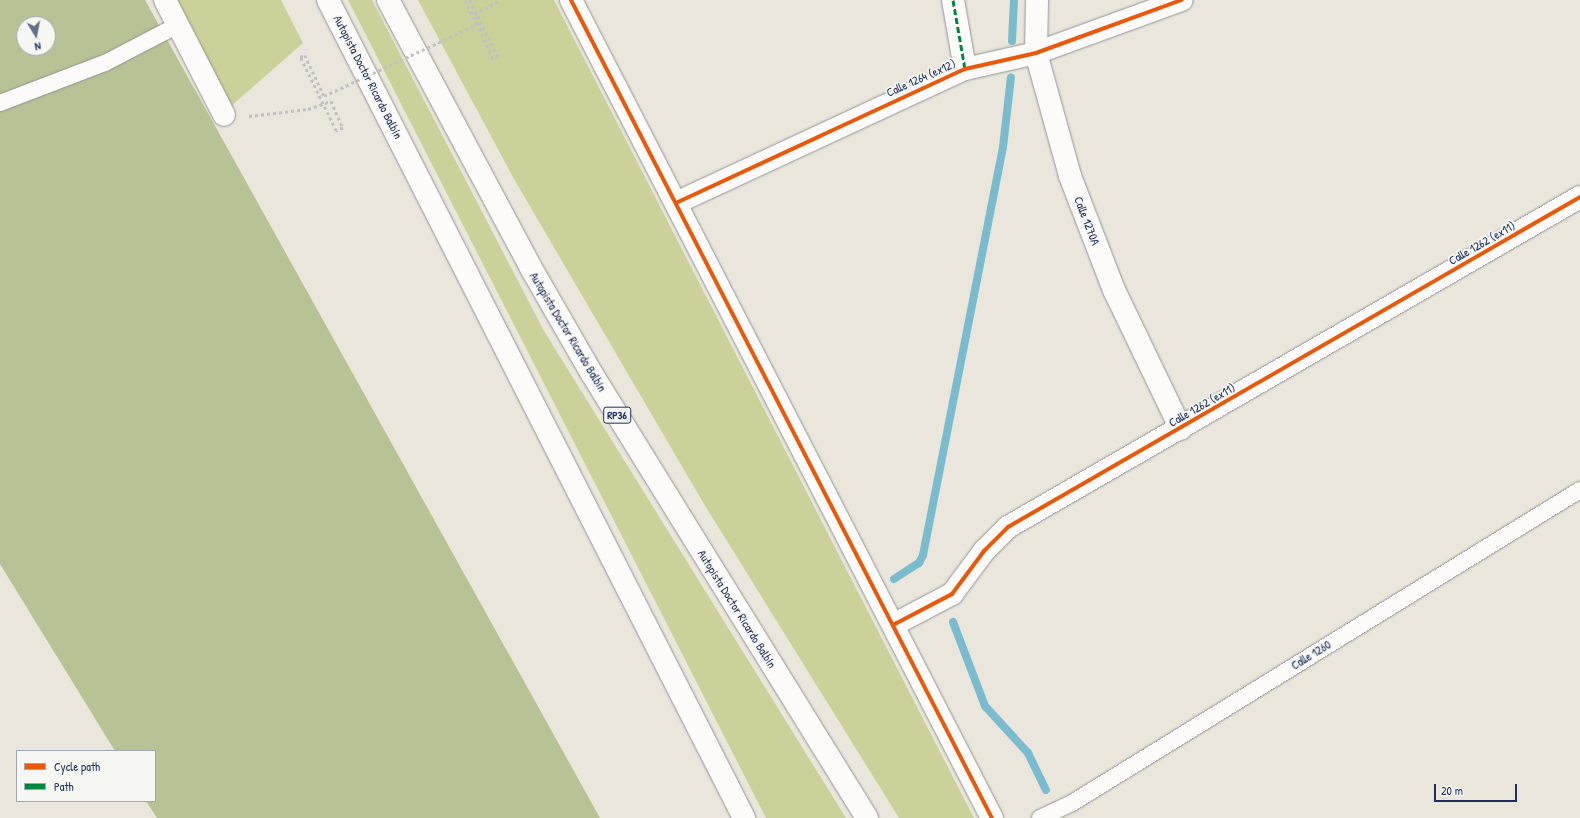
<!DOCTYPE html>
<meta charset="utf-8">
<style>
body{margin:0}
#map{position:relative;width:1580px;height:818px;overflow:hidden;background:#eae6db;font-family:"Patrick Hand",sans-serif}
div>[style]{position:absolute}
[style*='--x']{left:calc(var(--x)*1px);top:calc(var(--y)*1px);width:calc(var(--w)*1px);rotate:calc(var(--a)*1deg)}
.green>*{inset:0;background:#cbd199}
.forest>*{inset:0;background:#b7c394}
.stream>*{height:8px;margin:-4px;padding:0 4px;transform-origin:4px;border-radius:4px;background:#7abcce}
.path>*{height:2.5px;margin-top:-1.25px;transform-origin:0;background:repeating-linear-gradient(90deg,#c0c1c3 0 3px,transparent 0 6px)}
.roads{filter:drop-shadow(0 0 1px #939597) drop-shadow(0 0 1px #939597)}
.lane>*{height:16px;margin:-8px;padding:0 8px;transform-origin:8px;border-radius:8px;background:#fcfbfa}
.street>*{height:22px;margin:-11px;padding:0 11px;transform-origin:11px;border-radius:11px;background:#fcfbfa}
.secondary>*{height:22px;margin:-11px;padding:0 11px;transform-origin:11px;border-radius:11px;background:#fcfbfa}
.highway>*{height:22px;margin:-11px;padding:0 11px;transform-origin:11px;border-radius:11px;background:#fcfbfa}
.path-bridge>*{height:2.5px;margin-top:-1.25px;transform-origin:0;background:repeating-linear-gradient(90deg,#c0c1c3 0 3px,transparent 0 6px)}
.quiet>*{height:3px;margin-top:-1.5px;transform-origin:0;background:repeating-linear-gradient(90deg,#00873e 0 6px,transparent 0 9px)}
.cycleway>*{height:4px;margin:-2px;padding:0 2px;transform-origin:2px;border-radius:2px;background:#e8590c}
span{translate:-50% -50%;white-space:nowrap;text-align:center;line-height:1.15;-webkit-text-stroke:3.5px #f6f6f2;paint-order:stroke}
.shield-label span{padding:1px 3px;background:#f6f6f2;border:1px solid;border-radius:3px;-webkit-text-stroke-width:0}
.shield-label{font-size:11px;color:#1b2f5e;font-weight:700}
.street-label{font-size:12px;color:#1b2f5e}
.legend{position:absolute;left:16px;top:750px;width:140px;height:52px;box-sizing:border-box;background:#f6f6f2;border:1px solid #9ea6b7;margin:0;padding:5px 7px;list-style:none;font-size:12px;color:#1b2f5e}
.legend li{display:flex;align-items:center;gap:8px;height:20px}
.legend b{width:20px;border:1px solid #9ea6b7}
.north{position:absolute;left:16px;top:16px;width:40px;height:40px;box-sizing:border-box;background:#f6f6f2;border:1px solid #9ea6b7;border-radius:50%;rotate:170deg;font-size:11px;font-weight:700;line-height:16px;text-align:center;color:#1b2f5e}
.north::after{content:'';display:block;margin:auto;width:14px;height:18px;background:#636f8a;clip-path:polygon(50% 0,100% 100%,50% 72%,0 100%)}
.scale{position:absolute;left:1434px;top:784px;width:83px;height:18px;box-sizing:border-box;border:2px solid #1b2f5e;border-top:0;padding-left:5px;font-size:12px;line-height:14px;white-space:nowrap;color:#1b2f5e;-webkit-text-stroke:3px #f6f6f2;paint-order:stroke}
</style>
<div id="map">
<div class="green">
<div style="clip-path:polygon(177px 0,281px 0,303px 43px,231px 106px)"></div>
<div style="clip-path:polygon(348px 0,372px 0,544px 331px,846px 818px,766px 818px)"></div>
<div style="clip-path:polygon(418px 0,554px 0,974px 818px,899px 818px,704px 504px,514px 179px)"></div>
</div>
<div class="forest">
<div style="clip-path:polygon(evenodd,0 0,145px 0,600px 818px,157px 818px,146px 801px,155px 801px,155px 751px,115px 751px,0 564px,0 0,24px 24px,48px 24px,48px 48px,24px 48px,24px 24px)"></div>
</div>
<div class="stream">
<div style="--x:1012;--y:41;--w:41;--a:-87.2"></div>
<div style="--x:894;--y:579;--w:30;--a:-33"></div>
<div style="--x:919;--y:563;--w:9;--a:-63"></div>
<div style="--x:923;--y:555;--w:416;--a:-78.9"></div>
<div style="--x:1003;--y:147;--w:70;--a:-83.5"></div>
<div style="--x:953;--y:622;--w:90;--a:69.1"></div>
<div style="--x:985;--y:706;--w:64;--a:47.5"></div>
<div style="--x:1028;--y:753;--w:41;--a:64.1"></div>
</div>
<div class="path">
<div style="--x:498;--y:56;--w:7;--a:153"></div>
<div style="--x:492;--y:59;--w:48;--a:-111.8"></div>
<div style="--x:474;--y:14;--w:30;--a:-28"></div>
<div style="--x:249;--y:116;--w:59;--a:-6.8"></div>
<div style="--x:308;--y:109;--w:24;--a:-19"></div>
<div style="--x:331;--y:101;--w:30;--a:66"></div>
<div style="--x:343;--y:128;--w:8;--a:157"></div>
</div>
<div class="roads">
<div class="lane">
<div style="--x:0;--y:103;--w:112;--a:-20.9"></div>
<div style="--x:105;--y:63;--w:82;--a:-27.5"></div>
<div style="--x:1040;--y:818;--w:35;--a:-25"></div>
<div style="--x:1072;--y:803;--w:597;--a:-31.64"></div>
</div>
<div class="street">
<div style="--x:165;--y:0;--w:129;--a:62.8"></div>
<div style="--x:953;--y:0;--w:70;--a:80.1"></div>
<div style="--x:1037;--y:0;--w:53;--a:91.1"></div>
<div style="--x:1036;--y:53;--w:128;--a:74.5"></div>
<div style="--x:1070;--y:176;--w:122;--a:68.9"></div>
<div style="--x:1114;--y:290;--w:154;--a:64.3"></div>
<div style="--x:678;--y:202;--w:316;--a:-24.9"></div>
<div style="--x:965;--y:69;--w:73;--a:-12.7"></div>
<div style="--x:1036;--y:53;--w:155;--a:-20"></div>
<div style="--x:893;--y:625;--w:67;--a:-27.7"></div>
<div style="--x:952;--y:594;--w:54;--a:-53.3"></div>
<div style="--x:984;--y:551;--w:34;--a:-45"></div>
<div style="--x:1008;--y:527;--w:660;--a:-29.98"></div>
</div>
<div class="secondary">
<div style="--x:571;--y:0;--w:920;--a:62.77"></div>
</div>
<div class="highway">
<div style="--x:328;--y:0;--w:918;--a:63.04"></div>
<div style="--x:388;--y:0;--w:304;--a:61.9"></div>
<div style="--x:531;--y:268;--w:122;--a:60.1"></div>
<div style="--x:592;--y:374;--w:522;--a:58.23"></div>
</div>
</div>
<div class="path-bridge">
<div style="--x:470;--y:0;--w:63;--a:63.4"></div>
<div style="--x:336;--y:131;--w:82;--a:-115.9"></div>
<div style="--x:300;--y:57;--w:5;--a:-22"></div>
<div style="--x:305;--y:55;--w:45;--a:65.1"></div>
<div style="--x:324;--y:96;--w:168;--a:-25"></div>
<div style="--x:476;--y:25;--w:27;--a:-114"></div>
</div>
<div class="quiet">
<div style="--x:953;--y:0;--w:70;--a:80.1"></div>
</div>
<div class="cycleway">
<div style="--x:571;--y:0;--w:920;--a:62.77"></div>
<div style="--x:678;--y:202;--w:316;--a:-24.9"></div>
<div style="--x:965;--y:69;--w:73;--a:-12.7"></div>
<div style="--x:1036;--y:53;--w:155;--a:-20"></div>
<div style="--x:893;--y:625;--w:67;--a:-27.7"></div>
<div style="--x:952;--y:594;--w:54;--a:-53.3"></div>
<div style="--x:984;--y:551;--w:34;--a:-45"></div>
<div style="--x:1008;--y:527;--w:660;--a:-29.98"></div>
</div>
<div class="shield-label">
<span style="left:617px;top:415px">RP36</span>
</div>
<div class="street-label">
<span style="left:368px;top:77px;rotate:63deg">Autopista Doctor Ricardo Balbín</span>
<span style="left:921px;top:78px;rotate:-24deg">Calle 1264 (ex12)</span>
<span style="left:1087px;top:221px;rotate:69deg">Calle 1270A</span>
<span style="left:1482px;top:243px;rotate:-30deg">Calle 1262 (ex11)</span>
<span style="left:568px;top:332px;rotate:59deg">Autopista Doctor Ricardo Balbín</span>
<span style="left:1202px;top:405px;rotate:-30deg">Calle 1262 (ex11)</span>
<span style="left:737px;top:609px;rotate:58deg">Autopista Doctor Ricardo Balbín</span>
<span style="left:1311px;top:655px;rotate:-32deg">Calle 1260</span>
</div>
<ul class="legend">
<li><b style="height:5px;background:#e8590c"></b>Cycle path</li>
<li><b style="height:5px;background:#00873e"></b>Path</li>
</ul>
<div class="north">N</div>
<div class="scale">20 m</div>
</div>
